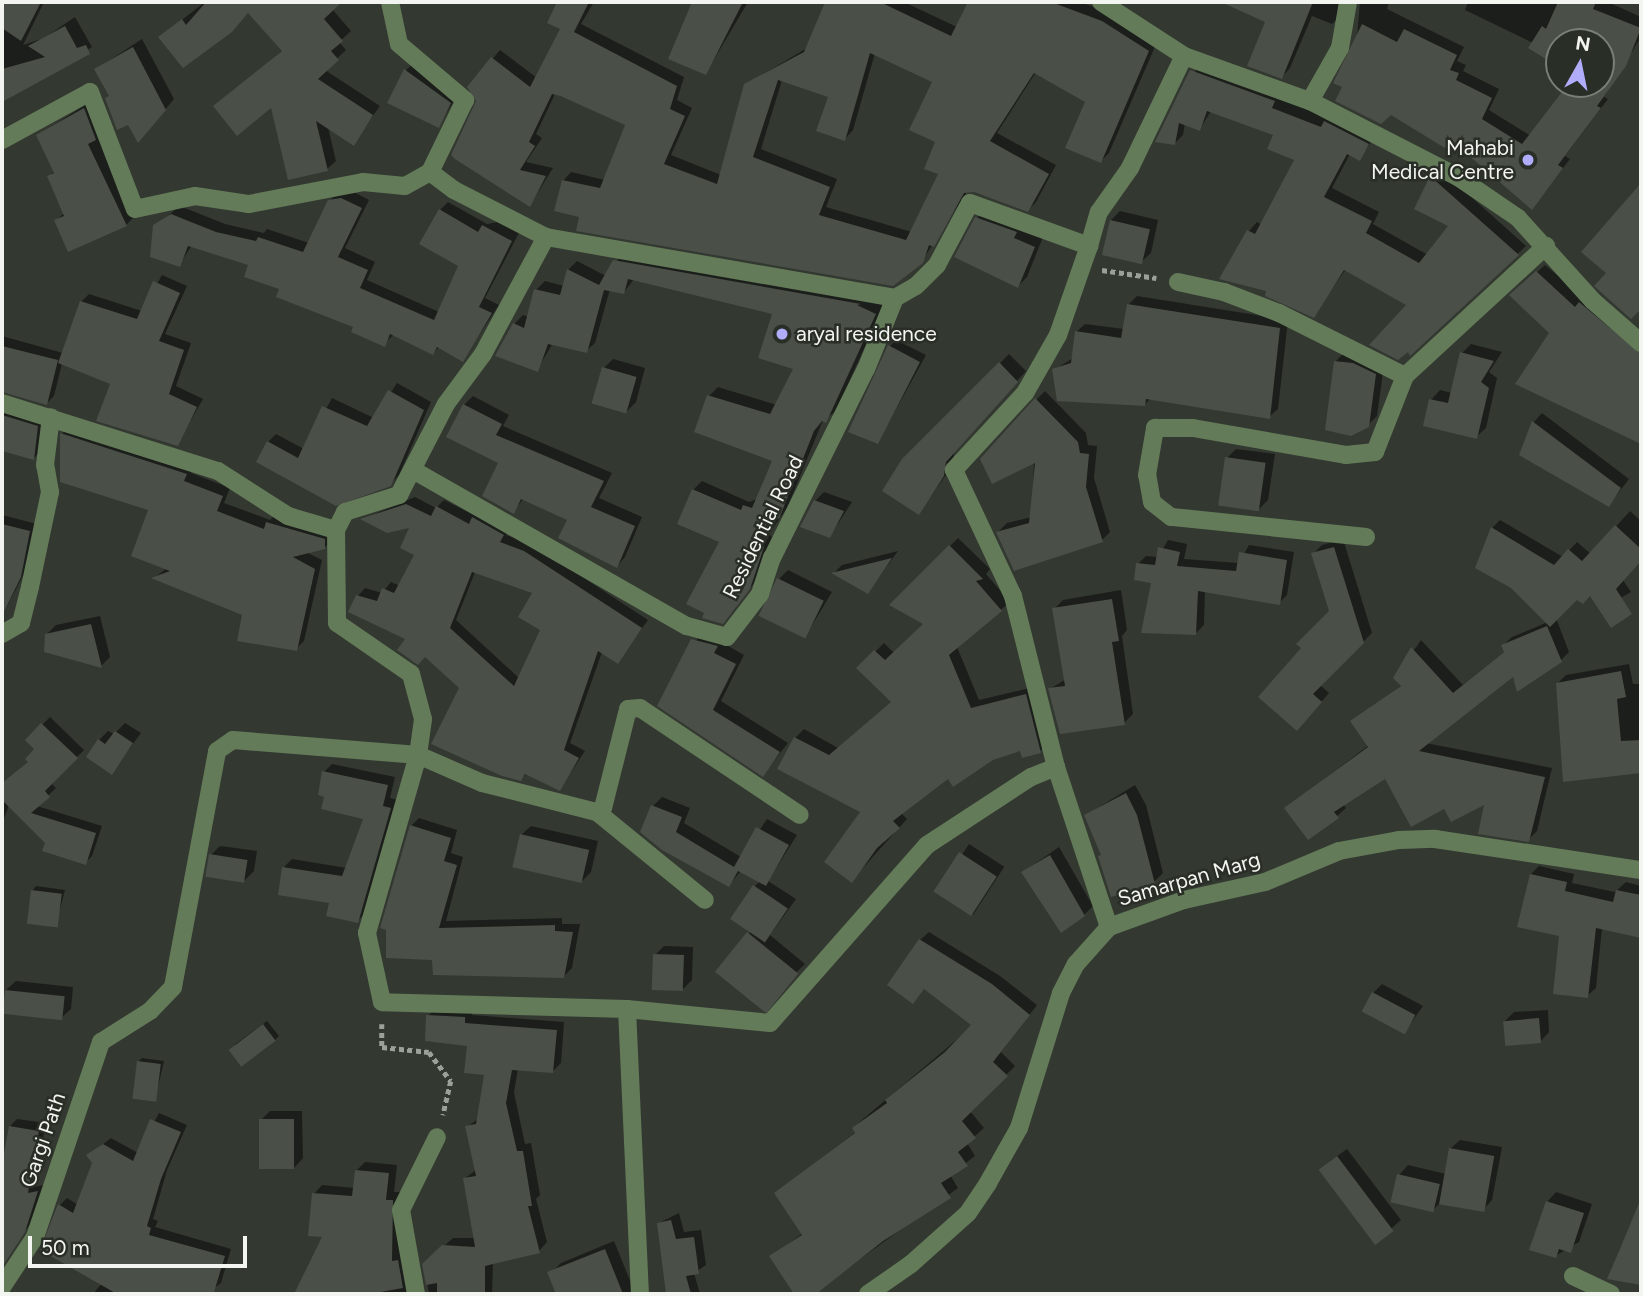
<!DOCTYPE html>
<style>
body{margin:0}
#map{position:relative;width:1643px;height:1296px;overflow:hidden;background:#333931;font-family:Figtree,sans-serif}
div>[style]{position:absolute}
[style*='--x']{left:calc(var(--x)*1px);top:calc(var(--y)*1px);width:calc(var(--w)*1px);rotate:calc(var(--a)*1deg)}
.shadow>*{inset:0;background:#0007;transform-origin:0 0}
.building>*{inset:0;background:#4a5047;transform-origin:0 0}
.path>*{height:4.5px;margin-top:-2.25px;transform-origin:0;background:repeating-linear-gradient(90deg,#9ba099 0 5px,transparent 0 8.5px)}
.minor>*{height:18px;margin:-9px;padding:0 9px;transform-origin:9px;border-radius:9px;background:#647b59}
.dots>*{width:19px;height:19px;translate:-50% -50%;box-sizing:border-box;border:4px solid #292e27;border-radius:50%}
span{translate:-50% -50%;white-space:nowrap;text-align:center;line-height:1.15;-webkit-text-stroke:5px #292e27;paint-order:stroke}
.poi-label{font-size:21px;color:#f2f5f0}
.right{translate:-100% -50%;text-align:right}
.left{translate:0 -50%;text-align:left}
.street-label{font-size:21px;color:#f2f5f0}
.frame{position:absolute;inset:0;border:4px solid #f2f5f0;pointer-events:none}
.north{position:absolute;left:1545px;top:28px;width:70px;height:70px;box-sizing:border-box;background:#292e27;border:2px solid #797e77;border-radius:50%;rotate:9deg;font-size:19px;font-weight:700;line-height:28px;text-align:center;color:#f2f5f0}
.north::after{content:'';display:block;margin:auto;width:24px;height:32px;background:#b1adfa;clip-path:polygon(50% 0,100% 100%,50% 72%,0 100%)}
.scale{position:absolute;left:28px;top:1236px;width:219px;height:32px;box-sizing:border-box;border:4px solid #f2f5f0;border-top:0;padding-left:9px;font-size:21px;line-height:24px;white-space:nowrap;color:#f2f5f0;-webkit-text-stroke:5px #292e27;paint-order:stroke}
</style>
<div id="map">
<div class="shadow">
<div style="clip-path:polygon(2px 2px,44px 2px,23px 45px,44px 38px,75px 17px,92px 47px,2px 100px)"></div>
<div style="clip-path:polygon(205px 2px,340px 2px,332px 9px,351px 31px,339px 42px,346px 50px,325px 70px,380px 106px,353px 143px,328px 127px,336px 161px,327px 169px,272px 105px,215px 106px,283px 50px,249px 11px,160px 37px)"></div>
<div style="clip-path:polygon(evenodd,559px 2px,594px 2px,581px 24px,684px 77px,677px 100px,692px 108px,671px 155px,721px 175px,745px 85px,807px 48px,825px 2px,904px 2px,957px 27px,970px 2px,1080px 2px,1110px 13px,1157px 42px,1109px 153px,1101px 161px,1087px 102px,1036px 72px,997px 133px,1056px 165px,1036px 202px,1028px 210px,968px 190px,922px 261px,581px 215px,563px 181px,571px 172px,605px 180px,627px 125px,555px 94px,536px 134px,542px 138px,526px 162px,553px 168px,530px 205px,469px 87px,500px 50px,537px 78px,562px 29px,549px 22px,559px 2px,875px 53px,934px 81px,941px 173px,912px 232px,826px 207px,837px 179px,761px 149px,782px 80px,830px 96px,845px 139px,853px 130px,875px 53px)"></div>
<div style="clip-path:polygon(694px 2px,748px 2px,706px 73px,671px 58px)"></div>
<div style="clip-path:polygon(1225px 2px,1343px 2px,1340px 16px,1332px 24px,1312px 16px,1290px 68px,1282px 77px,1267px 21px)"></div>
<div style="clip-path:polygon(1360px 2px,1389px 2px,1387px 9px,1464px 47px,1457px 61px,1466px 65px,1463px 71px,1499px 89px,1489px 110px,1531px 136px,1570px 84px,1601px 84px,1601px 42px,1559px 42px,1559px 65px,1533px 43px,1465px 10px,1468px 2px,1608px 2px,1641px 17px,1641px 37px,1604px 97px,1608px 99px,1565px 156px,1570px 159px,1532px 208px,1452px 139px,1445px 146px,1345px 87px,1357px 37px)"></div>
<div style="clip-path:polygon(142px 39px,174px 99px,147px 131px,110px 95px,96px 69px)"></div>
<div style="clip-path:polygon(415px 62px,459px 93px,438px 126px,406px 70px)"></div>
<div style="clip-path:polygon(1200px 63px,1376px 135px,1359px 159px,1350px 154px,1332px 188px,1379px 212px,1373px 224px,1428px 255px,1451px 226px,1416px 208px,1440px 169px,1526px 246px,1411px 353px,1408px 305px,1346px 269px,1313px 316px,1268px 290px,1222px 278px,1249px 231px,1257px 222px,1262px 225px,1297px 159px,1275px 134px,1211px 111px,1200px 129px,1185px 123px,1183px 135px,1175px 143px,1158px 140px)"></div>
<div style="clip-path:polygon(93px 100px,105px 130px,98px 137px,136px 215px,126px 225px,69px 249px,56px 221px,65px 212px,49px 176px,55px 171px,38px 135px)"></div>
<div style="clip-path:polygon(1641px 186px,1641px 307px,1631px 317px,1608px 273px,1584px 252px)"></div>
<div style="clip-path:polygon(350px 190px,369px 200px,345px 248px,375px 262px,367px 280px,439px 312px,460px 265px,440px 210px,448px 202px,487px 224px,498px 222px,519px 233px,485px 298px,499px 305px,463px 359px,440px 346px,433px 353px,394px 334px,384px 344px,281px 288px,250px 264px,192px 245px,179px 265px,155px 226px,180px 206px,225px 224px,264px 233px,267px 229px,309px 243px,329px 201px,338px 193px)"></div>
<div style="clip-path:polygon(986px 209px,1043px 237px,1027px 277px,1018px 286px,977px 218px)"></div>
<div style="clip-path:polygon(1120px 211px,1158px 220px,1151px 253px,1141px 262px,1111px 220px)"></div>
<div style="clip-path:polygon(624px 252px,884px 305px,835px 412px,823px 420px,787px 508px,769px 534px,772px 537px,758px 578px,731px 613px,721px 541px,693px 490px,702px 481px,749px 502px,757px 499px,774px 460px,709px 396px,718px 387px,777px 405px,795px 368px,774px 313px,634px 279px,624px 292px,610px 289px,595px 343px,586px 351px,553px 343px,537px 370px,514px 324px,523px 315px,529px 317px,536px 290px,545px 281px,564px 286px,568px 270px,577px 261px,606px 276px)"></div>
<div style="clip-path:polygon(1545px 265px,1641px 345px,1637px 389px,1641px 391px,1641px 442px,1517px 383px,1551px 333px,1512px 295px)"></div>
<div style="clip-path:polygon(162px 275px,187px 286px,165px 334px,191px 343px,176px 386px,203px 399px,177px 444px,112px 383px,62px 363px,54px 396px,47px 403px,2px 392px,2px 336px,63px 353px,81px 302px,89px 294px,142px 311px)"></div>
<div style="clip-path:polygon(1137px 296px,1288px 320px,1278px 409px,1269px 417px,1151px 398px,1145px 404px,1054px 370px,1073px 358px,1076px 332px,1085px 324px,1124px 329px,1128px 305px)"></div>
<div style="clip-path:polygon(896px 340px,926px 355px,878px 442px,890px 346px)"></div>
<div style="clip-path:polygon(1471px 344px,1502px 352px,1489px 372px,1497px 378px,1486px 428px,1476px 437px,1431px 400px,1440px 390px,1452px 393px,1462px 353px)"></div>
<div style="clip-path:polygon(1344px 353px,1384px 365px,1377px 416px,1368px 425px,1335px 362px)"></div>
<div style="clip-path:polygon(1009px 354px,1026px 371px,954px 451px,953px 465px,919px 513px,904px 460px)"></div>
<div style="clip-path:polygon(613px 359px,645px 368px,636px 402px,627px 411px,604px 368px)"></div>
<div style="clip-path:polygon(397px 383px,431px 402px,399px 475px,390px 484px,336px 504px,268px 442px,276px 434px,304px 449px,332px 398px,374px 418px)"></div>
<div style="clip-path:polygon(1045px 391px,1086px 433px,1088px 445px,1097px 446px,1094px 478px,1110px 532px,1102px 540px,998px 532px,1007px 523px,1032px 517px,1036px 400px)"></div>
<div style="clip-path:polygon(473px 396px,509px 415px,503px 426px,612px 473px,599px 498px,642px 517px,625px 557px,617px 566px,569px 519px,524px 498px,513px 512px,500px 462px,464px 405px)"></div>
<div style="clip-path:polygon(2px 400px,45px 419px,41px 450px,34px 458px,2px 449px)"></div>
<div style="clip-path:polygon(1542px 413px,1629px 479px,1609px 505px,1521px 454px,1534px 422px)"></div>
<div style="clip-path:polygon(70px 426px,194px 466px,191px 473px,230px 488px,224px 503px,270px 520px,275px 515px,332px 531px,332px 540px,324px 548px,306px 552px,322px 560px,304px 641px,296px 649px,244px 614px,154px 578px,167px 568px,150px 508px,62px 434px)"></div>
<div style="clip-path:polygon(1236px 449px,1275px 454px,1268px 500px,1259px 509px,1227px 458px)"></div>
<div style="clip-path:polygon(824px 492px,852px 502px,830px 536px,815px 501px)"></div>
<div style="clip-path:polygon(evenodd,415px 497px,436px 508px,444px 500px,476px 516px,481px 511px,510px 527px,506px 535px,532px 544px,648px 620px,618px 662px,602px 652px,570px 743px,585px 751px,560px 789px,527px 773px,521px 779px,462px 688px,358px 596px,365px 588px,382px 593px,391px 582px,400px 586px,416px 554px,412px 525px,363px 519px,415px 497px,475px 572px,534px 593px,542px 629px,519px 678px,456px 620px,475px 572px)"></div>
<div style="clip-path:polygon(1630px 511px,1641px 521px,1641px 559px,1623px 580px,1631px 592px,1601px 609px,1591px 594px,1577px 597px,1556px 618px,1569px 652px,1561px 660px,1514px 674px,1426px 743px,1552px 768px,1537px 831px,1528px 840px,1486px 802px,1445px 806px,1385px 776px,1343px 804px,1346px 808px,1337px 816px,1286px 808px,1369px 745px,1352px 721px,1402px 685px,1395px 678px,1421px 640px,1463px 685px,1505px 651px,1503px 645px,1512px 637px,1548px 622px,1492px 528px,1500px 520px,1563px 557px,1577px 542px,1591px 554px)"></div>
<div style="clip-path:polygon(2px 515px,37px 524px,27px 568px,2px 616px)"></div>
<div style="clip-path:polygon(958px 538px,990px 569px,986px 574px,1010px 602px,957px 647px,979px 700px,1034px 687px,1048px 743px,1040px 751px,1021px 749px,948px 777px,901px 813px,907px 819px,852px 880px,863px 811px,795px 738px,804px 729px,838px 748px,893px 701px,859px 668px,884px 643px,894px 653px,926px 623px,892px 605px)"></div>
<div style="clip-path:polygon(1343px 539px,1372px 633px,1320px 685px,1329px 693px,1305px 720px,1304px 648px,1331px 612px,1313px 554px,1322px 545px)"></div>
<div style="clip-path:polygon(1168px 540px,1187px 544px,1184px 559px,1239px 563px,1249px 545px,1294px 552px,1287px 595px,1279px 603px,1205px 590px,1204px 625px,1196px 633px,1138px 564px,1146px 556px,1158px 557px)"></div>
<div style="clip-path:polygon(898px 551px,868px 592px,834px 573px,842px 565px)"></div>
<div style="clip-path:polygon(788px 570px,832px 592px,805px 637px,779px 579px)"></div>
<div style="clip-path:polygon(1121px 590px,1127px 630px,1122px 636px,1133px 714px,1124px 723px,1050px 689px,1066px 679px,1054px 609px,1063px 600px)"></div>
<div style="clip-path:polygon(100px 616px,110px 657px,101px 666px,47px 634px,56px 625px)"></div>
<div style="clip-path:polygon(702px 631px,744px 655px,721px 701px,788px 743px,763px 775px,659px 705px)"></div>
<div style="clip-path:polygon(1629px 664px,1633px 684px,1641px 684px,1641px 782px,1640px 771px,1558px 683px,1566px 675px)"></div>
<div style="clip-path:polygon(50px 717px,84px 750px,51px 783px,56px 788px,37px 806px,102px 826px,92px 856px,85px 863px,47px 842px,9px 805px,2px 824px,2px 785px,29px 762px,36px 749px,27px 740px)"></div>
<div style="clip-path:polygon(125px 723px,141px 733px,112px 772px,99px 740px,108px 731px,114px 734px)"></div>
<div style="clip-path:polygon(332px 764px,395px 777px,390px 798px,398px 800px,366px 913px,357px 921px,284px 867px,292px 859px,347px 868px,365px 818px,326px 795px,324px 772px)"></div>
<div style="clip-path:polygon(1135px 785px,1146px 805px,1163px 873px,1154px 882px,1102px 854px,1086px 815px)"></div>
<div style="clip-path:polygon(662px 797px,690px 808px,684px 823px,741px 857px,767px 819px,797px 835px,768px 881px,796px 899px,770px 935px,805px 964px,760px 1008px,717px 970px,751px 931px,754px 887px,760px 881px,741px 871px,729px 885px,663px 849px,653px 806px)"></div>
<div style="clip-path:polygon(419px 818px,457px 830px,451px 853px,463px 857px,446px 921px,562px 918px,562px 924px,580px 924px,572px 968px,564px 976px,435px 973px,411px 826px)"></div>
<div style="clip-path:polygon(531px 826px,598px 841px,591px 872px,582px 881px,521px 835px)"></div>
<div style="left:969px;top:844px;width:42px;height:57px;rotate:33deg"></div>
<div style="clip-path:polygon(220px 846px,257px 851px,254px 871px,245px 880px,211px 855px)"></div>
<div style="clip-path:polygon(1059px 847px,1093px 906px,1084px 915px,1023px 872px)"></div>
<div style="clip-path:polygon(1539px 866px,1574px 874px,1572px 883px,1615px 892px,1626px 882px,1641px 886px,1641px 937px,1602px 928px,1596px 988px,1587px 996px,1531px 874px)"></div>
<div style="clip-path:polygon(36px 886px,65px 890px,55px 928px,32px 891px)"></div>
<div style="clip-path:polygon(929px 932px,1000px 976px,1037px 1005px,1001px 1052px,1015px 1066px,970px 1111px,984px 1128px,967px 1143px,975px 1156px,950px 1175px,958px 1188px,812px 1294px,796px 1294px,771px 1257px,803px 1233px,776px 1193px,857px 1131px,854px 1128px,863px 1119px,974px 1025px,925px 988px,912px 1002px,920px 940px)"></div>
<div style="clip-path:polygon(664px 946px,693px 947px,692px 980px,683px 989px,655px 955px)"></div>
<div style="clip-path:polygon(16px 981px,73px 987px,71px 1009px,61px 1018px,6px 990px)"></div>
<div style="clip-path:polygon(1382px 984px,1423px 1006px,1404px 1033px,1373px 993px)"></div>
<div style="clip-path:polygon(436px 1008px,473px 1009px,472px 1015px,564px 1022px,561px 1063px,553px 1071px,518px 1068px,514px 1093px,525px 1144px,531px 1143px,540px 1195px,536px 1199px,547px 1242px,539px 1251px,493px 1262px,492px 1294px,429px 1294px,424px 1264px,453px 1238px,475px 1238px,464px 1179px,476px 1170px,467px 1127px,479px 1118px,486px 1073px,469px 1044px,428px 1016px)"></div>
<div style="clip-path:polygon(1548px 1010px,1549px 1032px,1540px 1042px,1504px 1022px,1514px 1012px)"></div>
<div style="clip-path:polygon(267px 1021px,279px 1036px,275px 1040px,234px 1045px)"></div>
<div style="clip-path:polygon(142px 1058px,164px 1061px,155px 1100px,138px 1062px)"></div>
<div style="clip-path:polygon(270px 1111px,302px 1111px,303px 1158px,294px 1168px,261px 1120px)"></div>
<div style="clip-path:polygon(159px 1113px,187px 1125px,167px 1170px,153px 1219px,158px 1221px,155px 1227px,231px 1249px,221px 1283px,206px 1294px,93px 1294px,102px 1283px,42px 1249px,60px 1205px,67px 1198px,78px 1205px,94px 1163px,89px 1155px,111px 1138px,138px 1153px)"></div>
<div style="clip-path:polygon(17px 1119px,46px 1123px,34px 1187px,44px 1185px,31px 1223px,2px 1261px,2px 1184px,22px 1156px,10px 1126px)"></div>
<div style="clip-path:polygon(1460px 1140px,1502px 1147px,1492px 1200px,1483px 1210px,1441px 1202px,1433px 1210px,1399px 1175px,1408px 1165px,1446px 1174px,1450px 1149px)"></div>
<div style="clip-path:polygon(1347px 1149px,1401px 1220px,1376px 1242px,1330px 1161px)"></div>
<div style="clip-path:polygon(365px 1162px,397px 1165px,394px 1192px,401px 1192px,415px 1293px,426px 1294px,296px 1294px,325px 1235px,314px 1194px,322px 1185px,355px 1188px,356px 1171px)"></div>
<div style="clip-path:polygon(1556px 1192px,1592px 1204px,1579px 1242px,1555px 1256px,1547px 1202px)"></div>
<div style="clip-path:polygon(679px 1213px,684px 1232px,701px 1230px,706px 1265px,694px 1273px,700px 1294px,667px 1294px,659px 1223px)"></div>
<div style="clip-path:polygon(614px 1241px,635px 1293px,562px 1294px,552px 1272px,561px 1263px)"></div>
</div>
<div class="building">
<div style="clip-path:polygon(2px 2px,41px 2px,21px 41px,2px 28px)"></div>
<div style="clip-path:polygon(206px 2px,342px 2px,324px 19px,343px 41px,331px 51px,339px 60px,318px 79px,373px 115px,354px 146px,316px 121px,328px 171px,288px 180px,271px 108px,237px 136px,213px 106px,282px 51px,248px 13px,232px 32px,183px 68px,158px 37px,182px 19px,186px 25px)"></div>
<div style="clip-path:polygon(evenodd,557px 2px,589px 2px,574px 32px,677px 86px,670px 109px,685px 116px,664px 164px,717px 184px,744px 84px,804px 52px,825px 2px,880px 2px,951px 36px,968px 2px,1051px 2px,1102px 21px,1149px 51px,1101px 163px,1065px 148px,1085px 102px,1034px 73px,990px 141px,1049px 174px,1028px 212px,974px 192px,964px 193px,934px 247px,929px 245px,923px 263px,893px 286px,576px 231px,579px 217px,554px 211px,562px 180px,600px 188px,625px 125px,560px 96px,552px 94px,529px 142px,535px 146px,520px 170px,546px 176px,530px 207px,455px 159px,451px 155px,476px 101px,467px 87px,491px 57px,530px 87px,560px 29px,547px 23px,557px 2px,870px 53px,932px 82px,909px 130px,935px 142px,924px 169px,938px 174px,906px 240px,819px 215px,830px 187px,753px 157px,778px 80px,828px 97px,816px 131px,845px 141px,870px 53px)"></div>
<div style="clip-path:polygon(692px 2px,743px 2px,706px 75px,668px 59px)"></div>
<div style="clip-path:polygon(1221px 2px,1313px 2px,1282px 79px,1247px 66px,1265px 22px)"></div>
<div style="clip-path:polygon(1558px 2px,1596px 2px,1593px 9px,1641px 28px,1626px 66px,1597px 106px,1601px 108px,1558px 165px,1563px 168px,1532px 210px,1452px 141px,1445px 148px,1391px 115px,1381px 124px,1335px 101px,1342px 87px,1333px 83px,1362px 24px,1397px 42px,1404px 29px,1457px 55px,1450px 70px,1459px 73px,1456px 80px,1492px 98px,1482px 119px,1522px 144px,1568px 84px,1601px 84px,1601px 42px,1559px 42px,1559px 67px,1528px 48px,1542px 26px,1546px 29px)"></div>
<div style="clip-path:polygon(65px 26px,77px 48px,86px 45px,90px 54px,2px 102px,2px 69px,45px 57px,28px 46px)"></div>
<div style="clip-path:polygon(133px 47px,166px 110px,138px 143px,128px 125px,117px 130px,105px 98px,109px 96px,94px 69px)"></div>
<div style="clip-path:polygon(404px 69px,451px 103px,439px 128px,387px 103px)"></div>
<div style="clip-path:polygon(1190px 70px,1275px 101px,1272px 108px,1321px 127px,1324px 121px,1369px 144px,1360px 161px,1347px 154px,1324px 197px,1372px 221px,1366px 233px,1419px 263px,1448px 226px,1414px 209px,1430px 176px,1519px 255px,1410px 356px,1408px 352px,1398px 360px,1369px 345px,1406px 305px,1344px 270px,1314px 318px,1265px 296px,1266px 291px,1219px 279px,1247px 230px,1255px 234px,1294px 160px,1267px 149px,1273px 135px,1207px 111px,1200px 131px,1179px 123px,1175px 145px,1155px 142px)"></div>
<div style="clip-path:polygon(84px 108px,96px 140px,88px 144px,127px 226px,68px 252px,54px 220px,64px 216px,47px 176px,54px 173px,36px 135px)"></div>
<div style="clip-path:polygon(1641px 183px,1641px 309px,1631px 319px,1594px 286px,1606px 273px,1581px 252px)"></div>
<div style="clip-path:polygon(341px 198px,362px 208px,338px 257px,368px 270px,360px 288px,434px 320px,458px 266px,419px 244px,439px 209px,478px 232px,482px 225px,512px 241px,479px 307px,492px 313px,463px 362px,437px 347px,433px 355px,390px 334px,385px 347px,351px 332px,353px 327px,276px 297px,279px 289px,244px 277px,248px 265px,188px 246px,180px 267px,150px 257px,153px 225px,171px 214px,216px 232px,256px 241px,258px 237px,303px 252px,328px 200px)"></div>
<div style="clip-path:polygon(975px 217px,1017px 232px,1014px 238px,1035px 247px,1018px 288px,954px 257px)"></div>
<div style="left:1110px;top:220px;width:41px;height:36px;rotate:13deg"></div>
<div style="clip-path:polygon(613px 260px,861px 304px,857px 305px,876px 314px,826px 423px,822px 421px,814px 431px,779px 519px,775px 517px,767px 539px,756px 533px,754px 537px,764px 547px,750px 589px,723px 624px,702px 618px,704px 613px,686px 604px,719px 542px,677px 524px,692px 489px,741px 510px,743px 505px,752px 508px,772px 461px,694px 432px,707px 395px,770px 414px,793px 369px,758px 358px,772px 314px,628px 279px,624px 294px,604px 290px,587px 353px,548px 344px,538px 372px,495px 356px,513px 323px,524px 328px,534px 289px,560px 295px,567px 269px,599px 285px)"></div>
<div style="clip-path:polygon(1536px 271px,1575px 307px,1579px 302px,1641px 354px,1641px 444px,1515px 384px,1549px 333px,1509px 295px)"></div>
<div style="clip-path:polygon(153px 281px,180px 293px,159px 341px,184px 350px,169px 394px,197px 407px,178px 446px,96px 421px,110px 384px,58px 363px,80px 301px,137px 319px)"></div>
<div style="clip-path:polygon(1127px 304px,1280px 328px,1270px 419px,1146px 399px,1145px 406px,1057px 401px,1052px 369px,1071px 363px,1075px 331px,1121px 338px)"></div>
<div style="clip-path:polygon(888px 345px,920px 362px,878px 444px,848px 432px)"></div>
<div style="clip-path:polygon(2px 346px,58px 360px,47px 405px,2px 392px)"></div>
<div style="clip-path:polygon(1460px 352px,1494px 361px,1481px 382px,1489px 388px,1477px 439px,1423px 426px,1429px 399px,1448px 403px)"></div>
<div style="clip-path:polygon(1334px 361px,1353px 363px,1376px 374px,1369px 427px,1351px 436px,1325px 430px)"></div>
<div style="clip-path:polygon(999px 362px,1018px 382px,946px 462px,944px 476px,919px 515px,882px 491px,902px 459px)"></div>
<div style="left:602px;top:367px;width:36px;height:38px;rotate:16deg"></div>
<div style="clip-path:polygon(388px 390px,424px 410px,391px 486px,336px 506px,256px 462px,267px 441px,298px 458px,322px 406px,367px 426px)"></div>
<div style="clip-path:polygon(1035px 398px,1078px 442px,1080px 453px,1089px 454px,1086px 487px,1103px 542px,1014px 571px,996px 532px,1029px 523px,1035px 463px,992px 484px,980px 459px)"></div>
<div style="clip-path:polygon(463px 404px,502px 424px,496px 435px,604px 481px,591px 507px,635px 526px,617px 568px,558px 538px,567px 520px,521px 499px,514px 514px,482px 496px,498px 463px,446px 437px)"></div>
<div style="clip-path:polygon(2px 415px,38px 426px,34px 460px,2px 451px)"></div>
<div style="clip-path:polygon(1532px 421px,1621px 488px,1609px 507px,1519px 455px)"></div>
<div style="clip-path:polygon(60px 433px,187px 474px,184px 481px,223px 496px,217px 511px,264px 529px,266px 522px,325px 539px,325px 549px,293px 557px,315px 569px,297px 651px,237px 641px,242px 615px,151px 578px,170px 571px,131px 556px,148px 510px,60px 482px)"></div>
<div style="left:1225px;top:457px;width:41px;height:49px;rotate:8deg"></div>
<div style="clip-path:polygon(814px 500px,844px 511px,830px 538px,800px 527px)"></div>
<div style="clip-path:polygon(evenodd,406px 504px,431px 516px,436px 506px,469px 524px,472px 517px,504px 535px,500px 542px,524px 551px,642px 628px,618px 664px,598px 651px,564px 750px,579px 758px,560px 791px,525px 774px,521px 781px,502px 776px,431px 744px,459px 688px,425px 657px,418px 665px,397px 650px,405px 639px,348px 612px,356px 595px,377px 601px,382px 588px,394px 593px,414px 555px,400px 548px,409px 528px,387px 533px,360px 519px,406px 504px,472px 572px,532px 593px,518px 617px,540px 630px,514px 686px,450px 628px,472px 572px)"></div>
<div style="clip-path:polygon(2px 524px,30px 531px,21px 577px,2px 616px)"></div>
<div style="clip-path:polygon(1615px 525px,1641px 549px,1641px 561px,1616px 589px,1632px 614px,1611px 628px,1590px 596px,1583px 604px,1577px 600px,1550px 627px,1511px 588px,1475px 568px,1491px 527px,1554px 565px,1568px 549px,1582px 561px)"></div>
<div style="clip-path:polygon(949px 545px,983px 579px,976px 581px,1002px 611px,949px 655px,971px 708px,1026px 694px,1041px 753px,1022px 758px,1020px 751px,993px 760px,953px 787px,948px 779px,893px 821px,900px 828px,877px 848px,852px 883px,824px 862px,860px 812px,777px 769px,794px 737px,829px 755px,891px 702px,856px 668px,874px 650px,885px 660px,923px 624px,889px 605px)"></div>
<div style="clip-path:polygon(1158px 547px,1180px 552px,1177px 566px,1236px 571px,1239px 552px,1287px 560px,1280px 605px,1198px 591px,1196px 635px,1141px 633px,1151px 583px,1134px 580px,1136px 563px,1155px 565px)"></div>
<div style="clip-path:polygon(1334px 547px,1364px 643px,1313px 694px,1322px 702px,1297px 731px,1258px 697px,1301px 648px,1296px 644px,1329px 611px,1311px 553px)"></div>
<div style="clip-path:polygon(892px 558px,868px 594px,831px 573px)"></div>
<div style="left:777px;top:578px;width:52px;height:42px;rotate:26deg"></div>
<div style="clip-path:polygon(1112px 599px,1119px 641px,1112px 642px,1125px 725px,1060px 734px,1048px 688px,1065px 686px,1052px 608px)"></div>
<div style="clip-path:polygon(91px 624px,102px 668px,44px 652px,45px 634px)"></div>
<div style="clip-path:polygon(1547px 626px,1562px 662px,1517px 692px,1513px 677px,1419px 751px,1545px 777px,1529px 842px,1478px 834px,1484px 805px,1451px 822px,1444px 809px,1411px 827px,1385px 779px,1334px 812px,1339px 818px,1308px 840px,1284px 808px,1368px 747px,1350px 721px,1401px 686px,1393px 678px,1411px 647px,1453px 693px,1504px 652px,1501px 645px)"></div>
<div style="clip-path:polygon(691px 639px,718px 646px,714px 653px,736px 664px,713px 710px,780px 752px,763px 777px,657px 706px)"></div>
<div style="clip-path:polygon(1621px 671px,1626px 697px,1617px 699px,1621px 741px,1641px 740px,1641px 773px,1563px 782px,1556px 683px)"></div>
<div style="clip-path:polygon(41px 723px,78px 758px,45px 791px,50px 797px,31px 813px,96px 833px,86px 865px,42px 851px,45px 843px,2px 800px,2px 783px,28px 762px,25px 759px,34px 749px,25px 740px)"></div>
<div style="clip-path:polygon(115px 731px,133px 743px,112px 775px,86px 757px,98px 739px,105px 744px)"></div>
<div style="clip-path:polygon(322px 771px,388px 785px,383px 806px,391px 808px,358px 923px,326px 916px,329px 903px,278px 895px,282px 867px,342px 876px,363px 819px,321px 809px,324px 797px,318px 795px)"></div>
<div style="clip-path:polygon(1126px 793px,1137px 815px,1155px 884px,1111px 897px,1098px 856px,1101px 855px,1084px 815px)"></div>
<div style="clip-path:polygon(651px 805px,682px 817px,676px 832px,734px 867px,756px 827px,789px 845px,766px 886px,738px 871px,729px 887px,662px 850px,640px 832px)"></div>
<div style="clip-path:polygon(410px 825px,451px 838px,444px 861px,457px 865px,439px 928px,555px 925px,555px 931px,573px 932px,564px 978px,433px 975px,432px 960px,386px 958px,386px 930px,380px 928px)"></div>
<div style="left:520px;top:834px;width:71px;height:34px;rotate:13deg"></div>
<div style="left:959px;top:852px;width:45px;height:47px;rotate:33deg"></div>
<div style="left:209px;top:854px;width:39px;height:23px;rotate:9deg"></div>
<div style="clip-path:polygon(1050px 855px,1085px 916px,1061px 933px,1021px 872px)"></div>
<div style="clip-path:polygon(1530px 874px,1567px 882px,1565px 891px,1613px 902px,1616px 890px,1641px 895px,1641px 938px,1596px 928px,1588px 998px,1553px 994px,1559px 936px,1517px 927px)"></div>
<div style="left:753px;top:885px;width:42px;height:41px;rotate:34deg"></div>
<div style="left:31px;top:890px;width:31px;height:34px;rotate:7deg"></div>
<div style="left:747px;top:932px;width:66px;height:51px;rotate:39deg"></div>
<div style="clip-path:polygon(919px 939px,992px 984px,1030px 1015px,993px 1062px,1008px 1076px,962px 1121px,976px 1138px,958px 1152px,968px 1166px,941px 1183px,951px 1198px,883px 1241px,816px 1294px,794px 1294px,769px 1256px,802px 1235px,774px 1193px,855px 1133px,852px 1128px,887px 1103px,885px 1100px,945px 1052px,971px 1025px,924px 989px,913px 1004px,887px 985px)"></div>
<div style="left:653px;top:954px;width:31px;height:36px;rotate:2deg"></div>
<div style="left:5px;top:990px;width:60px;height:24px;rotate:6deg"></div>
<div style="left:1372px;top:992px;width:49px;height:22px;rotate:28deg"></div>
<div style="clip-path:polygon(426px 1015px,465px 1017px,465px 1023px,557px 1030px,553px 1073px,512px 1070px,506px 1103px,517px 1151px,523px 1151px,532px 1206px,528px 1206px,540px 1253px,485px 1266px,485px 1294px,437px 1294px,437px 1283px,426px 1285px,422px 1264px,442px 1245px,475px 1247px,463px 1178px,476px 1176px,465px 1126px,476px 1124px,484px 1075px,464px 1073px,467px 1046px,425px 1041px)"></div>
<div style="left:1539px;top:1018px;width:25px;height:36px;rotate:85deg"></div>
<div style="left:263px;top:1024px;width:21px;height:43px;rotate:53deg"></div>
<div style="left:137px;top:1061px;width:24px;height:38px;rotate:7deg"></div>
<div style="clip-path:polygon(150px 1119px,181px 1132px,161px 1179px,147px 1226px,151px 1228px,149px 1235px,225px 1256px,214px 1292px,117px 1294px,40px 1250px,58px 1204px,73px 1213px,92px 1163px,86px 1155px,103px 1144px,133px 1161px)"></div>
<div style="left:259px;top:1119px;width:35px;height:50px"></div>
<div style="clip-path:polygon(9px 1126px,39px 1131px,28px 1193px,38px 1191px,25px 1232px,2px 1267px,2px 1165px)"></div>
<div style="left:1449px;top:1148px;width:46px;height:57px;rotate:10deg"></div>
<div style="left:1337px;top:1156px;width:94px;height:23px;rotate:53deg"></div>
<div style="clip-path:polygon(355px 1170px,389px 1173px,386px 1200px,393px 1200px,392px 1261px,398px 1260px,403px 1288px,369px 1294px,294px 1294px,322px 1237px,308px 1236px,312px 1193px,352px 1196px)"></div>
<div style="left:1397px;top:1174px;width:44px;height:29px;rotate:13deg"></div>
<div style="clip-path:polygon(1641px 1198px,1641px 1285px,1607px 1279px,1620px 1249px)"></div>
<div style="clip-path:polygon(1546px 1201px,1584px 1213px,1571px 1253px,1559px 1249px,1556px 1258px,1529px 1250px)"></div>
<div style="clip-path:polygon(671px 1220px,676px 1239px,694px 1237px,699px 1274px,686px 1276px,691px 1294px,666px 1294px,657px 1223px)"></div>
<div style="clip-path:polygon(605px 1249px,623px 1294px,556px 1294px,547px 1272px)"></div>
</div>
<div class="path">
<div style="--x:1102;--y:270;--w:55;--a:8.4"></div>
<div style="--x:382;--y:1024;--w:23;--a:90"></div>
<div style="--x:382;--y:1047;--w:47;--a:6.1"></div>
<div style="--x:429;--y:1052;--w:36;--a:53"></div>
<div style="--x:451;--y:1081;--w:35;--a:103"></div>
</div>
<div class="minor">
<div style="--x:390;--y:2;--w:43;--a:77.9"></div>
<div style="--x:399;--y:44;--w:87;--a:40.3"></div>
<div style="--x:465;--y:100;--w:80;--a:115.9"></div>
<div style="--x:1101;--y:2;--w:99;--a:33"></div>
<div style="--x:1184;--y:56;--w:134;--a:19.7"></div>
<div style="--x:1310;--y:101;--w:166;--a:27.2"></div>
<div style="--x:1458;--y:177;--w:73;--a:34.3"></div>
<div style="--x:1518;--y:218;--w:112;--a:47.9"></div>
<div style="--x:1593;--y:301;--w:64;--a:41.2"></div>
<div style="--x:1310;--y:101;--w:61;--a:-60.5"></div>
<div style="--x:1340;--y:48;--w:47;--a:-80.1"></div>
<div style="--x:2;--y:140;--w:100;--a:-28.6"></div>
<div style="--x:90;--y:92;--w:125;--a:69"></div>
<div style="--x:135;--y:209;--w:61;--a:-12.2"></div>
<div style="--x:195;--y:196;--w:55;--a:8.4"></div>
<div style="--x:249;--y:204;--w:116;--a:-10.9"></div>
<div style="--x:363;--y:182;--w:42;--a:5.4"></div>
<div style="--x:405;--y:186;--w:29;--a:-29"></div>
<div style="--x:430;--y:172;--w:30;--a:37"></div>
<div style="--x:454;--y:190;--w:103;--a:27.1"></div>
<div style="--x:1089;--y:246;--w:94;--a:109.2"></div>
<div style="--x:1058;--y:335;--w:67;--a:119.6"></div>
<div style="--x:1025;--y:393;--w:105;--a:132.7"></div>
<div style="--x:954;--y:470;--w:139;--a:64.9"></div>
<div style="--x:1013;--y:596;--w:176;--a:75.9"></div>
<div style="--x:1056;--y:767;--w:169;--a:71.7"></div>
<div style="--x:1178;--y:282;--w:47;--a:12.3"></div>
<div style="--x:1224;--y:292;--w:59;--a:20.9"></div>
<div style="--x:1279;--y:313;--w:141;--a:26.6"></div>
<div style="--x:2;--y:403;--w:226;--a:17.5"></div>
<div style="--x:218;--y:471;--w:83;--a:32.7"></div>
<div style="--x:288;--y:516;--w:50;--a:16.3"></div>
<div style="--x:413;--y:470;--w:315;--a:29.7"></div>
<div style="--x:687;--y:626;--w:41;--a:15.4"></div>
<div style="--x:727;--y:637;--w:54;--a:-52.5"></div>
<div style="--x:760;--y:594;--w:38;--a:-72"></div>
<div style="--x:772;--y:558;--w:211;--a:-63.6"></div>
<div style="--x:866;--y:369;--w:77;--a:-67.8"></div>
<div style="--x:1366;--y:537;--w:196;--a:-174.1"></div>
<div style="--x:1171;--y:517;--w:24;--a:-142"></div>
<div style="--x:1152;--y:502;--w:27;--a:-100"></div>
<div style="--x:1147;--y:475;--w:48;--a:-80.3"></div>
<div style="--x:1155;--y:428;--w:38;--a:0"></div>
<div style="--x:1193;--y:428;--w:155;--a:10"></div>
<div style="--x:1346;--y:455;--w:29;--a:-6"></div>
<div style="--x:1375;--y:452;--w:82;--a:-68.5"></div>
<div style="--x:1405;--y:376;--w:192;--a:-42.7"></div>
<div style="--x:2;--y:634;--w:22;--a:-30"></div>
<div style="--x:21;--y:623;--w:37;--a:-76"></div>
<div style="--x:30;--y:587;--w:97;--a:-78.1"></div>
<div style="--x:50;--y:492;--w:27;--a:-100"></div>
<div style="--x:45;--y:465;--w:48;--a:-82.9"></div>
<div style="--x:1056;--y:767;--w:27;--a:158"></div>
<div style="--x:1031;--y:777;--w:124;--a:146.8"></div>
<div style="--x:927;--y:845;--w:237;--a:131.4"></div>
<div style="--x:770;--y:1023;--w:144;--a:-174.4"></div>
<div style="--x:627;--y:1009;--w:245;--a:-178.4"></div>
<div style="--x:382;--y:1002;--w:71;--a:-102.3"></div>
<div style="--x:367;--y:933;--w:185;--a:-74"></div>
<div style="--x:418;--y:755;--w:36;--a:-82"></div>
<div style="--x:423;--y:719;--w:47;--a:-104.9"></div>
<div style="--x:411;--y:674;--w:90;--a:-145.4"></div>
<div style="--x:337;--y:623;--w:93;--a:-90.6"></div>
<div style="--x:336;--y:530;--w:20;--a:-63"></div>
<div style="--x:345;--y:512;--w:57;--a:-17.5"></div>
<div style="--x:399;--y:495;--w:102;--a:-62.7"></div>
<div style="--x:446;--y:404;--w:62;--a:-53.5"></div>
<div style="--x:483;--y:354;--w:133;--a:-61.7"></div>
<div style="--x:546;--y:237;--w:354;--a:9.9"></div>
<div style="--x:895;--y:298;--w:24;--a:-30"></div>
<div style="--x:916;--y:286;--w:30;--a:-45"></div>
<div style="--x:937;--y:265;--w:70;--a:-62"></div>
<div style="--x:970;--y:203;--w:127;--a:19.9"></div>
<div style="--x:1089;--y:246;--w:35;--a:-74"></div>
<div style="--x:1099;--y:212;--w:54;--a:-54.8"></div>
<div style="--x:1130;--y:168;--w:124;--a:-64.3"></div>
<div style="--x:597;--y:812;--w:139;--a:39.2"></div>
<div style="--x:627;--y:1009;--w:285;--a:87.4"></div>
<div style="--x:1573;--y:1276;--w:42;--a:25.3"></div>
<div style="--x:2;--y:1287;--w:60;--a:-56.6"></div>
<div style="--x:35;--y:1237;--w:206;--a:-71.3"></div>
<div style="--x:101;--y:1042;--w:58;--a:-32.3"></div>
<div style="--x:150;--y:1011;--w:33;--a:-46"></div>
<div style="--x:173;--y:987;--w:240;--a:-79.4"></div>
<div style="--x:217;--y:751;--w:19;--a:-35"></div>
<div style="--x:233;--y:740;--w:186;--a:4.6"></div>
<div style="--x:418;--y:755;--w:70;--a:23.6"></div>
<div style="--x:482;--y:783;--w:119;--a:14.2"></div>
<div style="--x:597;--y:812;--w:7;--a:-34"></div>
<div style="--x:603;--y:808;--w:102;--a:-75.8"></div>
<div style="--x:628;--y:709;--w:12;--a:-5"></div>
<div style="--x:640;--y:708;--w:192;--a:33.8"></div>
<div style="--x:416;--y:1294;--w:85;--a:-100.1"></div>
<div style="--x:401;--y:1210;--w:81;--a:-63.7"></div>
<div style="--x:868;--y:1294;--w:52;--a:-34.9"></div>
<div style="--x:911;--y:1264;--w:76;--a:-41.8"></div>
<div style="--x:968;--y:1213;--w:36;--a:-56"></div>
<div style="--x:988;--y:1183;--w:63;--a:-60.6"></div>
<div style="--x:1019;--y:1128;--w:141;--a:-72.7"></div>
<div style="--x:1061;--y:993;--w:33;--a:-63"></div>
<div style="--x:1076;--y:964;--w:50;--a:-48.3"></div>
<div style="--x:1109;--y:927;--w:80;--a:-19.8"></div>
<div style="--x:1184;--y:900;--w:83;--a:-12.5"></div>
<div style="--x:1265;--y:882;--w:80;--a:-22.7"></div>
<div style="--x:1339;--y:851;--w:61;--a:-10.4"></div>
<div style="--x:1399;--y:840;--w:36;--a:-2"></div>
<div style="--x:1435;--y:839;--w:208;--a:8.6"></div>
</div>
<div class="dots">
<div style="left:1528px;top:160px;background:#b1adfa"></div>
<div style="left:782px;top:334px;background:#b1adfa"></div>
</div>
<div class="poi-label">
<span class="right" style="left:1514px;top:160px">Mahabi<br>Medical Centre</span>
<span class="left" style="left:796px;top:334px">aryal residence</span>
</div>
<div class="street-label">
<span style="left:763px;top:527px;rotate:-64deg">Residential Road</span>
<span style="left:1189px;top:879px;rotate:-16deg">Samarpan Marg</span>
<span style="left:43px;top:1140px;rotate:-71deg">Gargi Path</span>
</div>
<div class="frame"></div>
<div class="north">N</div>
<div class="scale">50 m</div>
</div>
